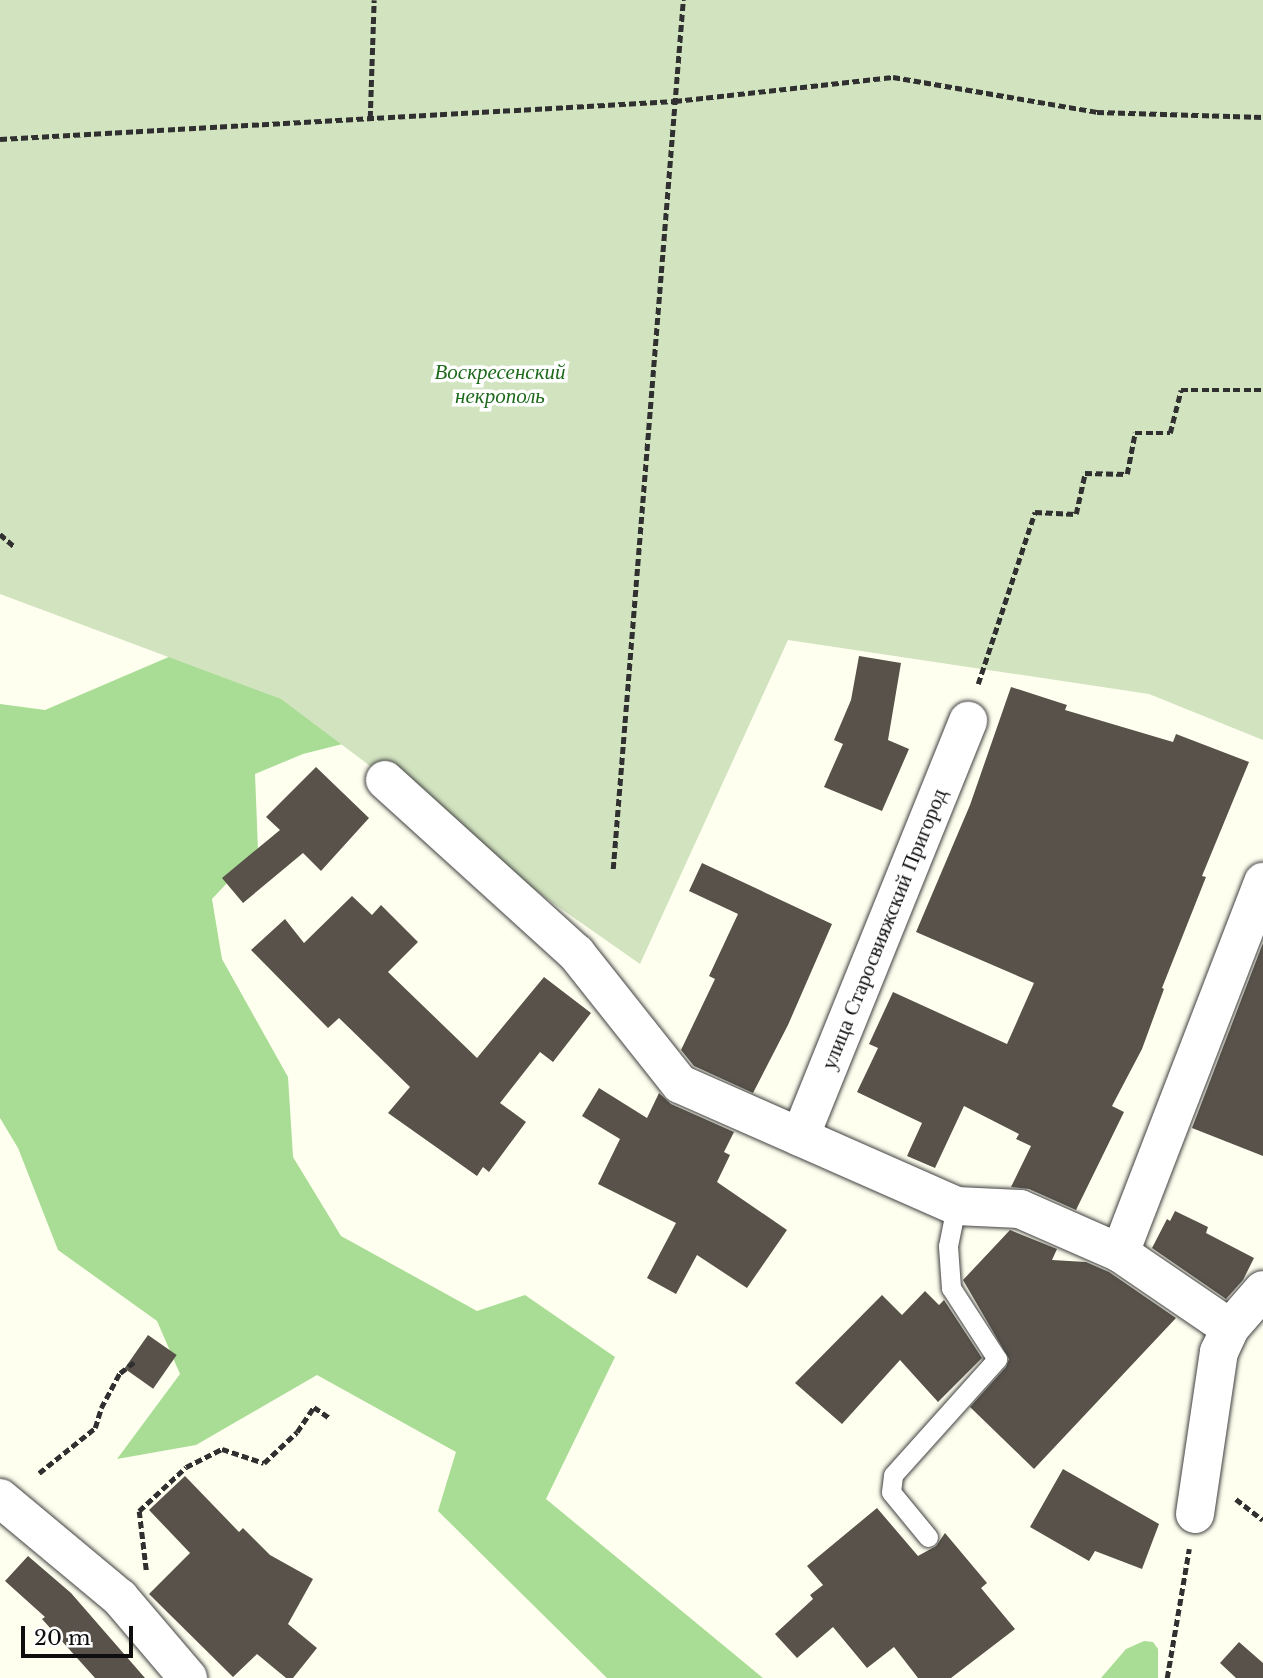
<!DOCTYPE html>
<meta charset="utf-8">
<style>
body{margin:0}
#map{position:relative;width:1263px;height:1678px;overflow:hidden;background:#fffff0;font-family:"Libre Baskerville",serif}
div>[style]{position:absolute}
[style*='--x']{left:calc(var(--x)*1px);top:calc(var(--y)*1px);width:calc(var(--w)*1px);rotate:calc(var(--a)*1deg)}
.forest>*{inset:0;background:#a9dd95}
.cemetery>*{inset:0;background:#d1e3bf}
.building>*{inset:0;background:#58524a;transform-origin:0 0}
.path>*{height:4.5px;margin-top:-2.25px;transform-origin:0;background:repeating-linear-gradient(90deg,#303030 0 7px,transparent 0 10.5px)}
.roads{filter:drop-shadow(0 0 2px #414141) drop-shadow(0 0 2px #414141)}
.service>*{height:19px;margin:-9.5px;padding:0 9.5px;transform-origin:9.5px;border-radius:9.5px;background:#fff}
.minor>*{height:38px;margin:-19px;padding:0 19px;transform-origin:19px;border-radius:19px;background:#fff}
span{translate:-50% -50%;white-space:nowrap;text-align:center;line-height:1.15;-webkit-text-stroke:7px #fff;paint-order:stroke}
.park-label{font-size:21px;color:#1d6a1b;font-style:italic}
.street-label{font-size:21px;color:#0e0e0e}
.scale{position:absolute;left:21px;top:1626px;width:112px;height:32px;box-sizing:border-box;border:4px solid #0e0e0e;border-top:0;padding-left:9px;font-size:21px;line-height:24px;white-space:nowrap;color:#0e0e0e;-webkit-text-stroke:5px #fff;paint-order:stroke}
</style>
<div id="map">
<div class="forest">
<div style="clip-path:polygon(171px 656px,382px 734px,303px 754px,255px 774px,258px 850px,212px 899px,222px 959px,288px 1077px,293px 1157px,341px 1236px,477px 1311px,525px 1295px,615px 1357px,546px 1499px,763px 1678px,607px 1678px,438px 1511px,456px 1452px,317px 1375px,196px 1445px,117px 1459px,180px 1374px,157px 1321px,58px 1250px,18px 1148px,0 1118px,0 704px,45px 710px)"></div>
<div style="clip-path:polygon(1144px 1641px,1153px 1642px,1158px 1649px,1158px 1678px,1101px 1678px,1126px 1649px)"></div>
</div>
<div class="cemetery">
<div style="clip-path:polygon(0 0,1263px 0,1263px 740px,1149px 694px,788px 640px,640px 964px,550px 901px,281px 699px,0 594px)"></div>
</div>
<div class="building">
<div style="clip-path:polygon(859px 656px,901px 663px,888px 740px,909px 749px,882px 811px,824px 787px,843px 744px,834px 740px,851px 700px)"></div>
<div style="clip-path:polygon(1011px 687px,1067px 705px,1065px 710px,1173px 742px,1176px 734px,1249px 762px,1202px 876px,1206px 877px,1162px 988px,1164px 989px,1142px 1049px,1112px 1106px,1124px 1112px,1076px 1210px,1029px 1189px,1011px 1187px,1031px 1146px,1016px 1139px,1019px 1134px,964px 1106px,935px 1168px,907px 1156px,922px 1123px,857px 1092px,878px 1048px,869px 1044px,893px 992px,1007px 1044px,1034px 983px,916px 932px,970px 805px)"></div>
<div style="clip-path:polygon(316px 767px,369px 818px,321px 871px,303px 853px,243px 903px,222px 878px,280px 830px,266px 817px)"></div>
<div style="clip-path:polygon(702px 863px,832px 924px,788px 1025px,753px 1093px,694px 1066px,681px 1050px,715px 979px,709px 976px,738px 914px,689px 891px)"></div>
<div style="clip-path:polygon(352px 896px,372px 915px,381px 905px,418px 942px,388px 972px,477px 1058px,544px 977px,591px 1013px,553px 1062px,540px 1052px,500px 1103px,526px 1122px,489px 1172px,483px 1167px,477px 1176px,388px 1113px,410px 1087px,339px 1018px,328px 1028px,251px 950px,285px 919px,304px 943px)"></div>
<div style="clip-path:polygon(1263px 943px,1263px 1156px,1192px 1128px)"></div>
<div style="clip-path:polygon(599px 1088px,647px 1118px,659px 1093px,671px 1104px,734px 1132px,724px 1152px,730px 1155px,717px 1182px,787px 1230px,747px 1288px,697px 1255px,676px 1294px,647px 1278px,676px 1223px,598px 1184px,620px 1139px,582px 1116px)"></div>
<div style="clip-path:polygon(1175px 1211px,1208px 1227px,1206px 1233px,1254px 1258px,1243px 1280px,1226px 1299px,1152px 1248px,1167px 1219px,1170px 1221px)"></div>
<div style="clip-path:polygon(1010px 1230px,1057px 1249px,1052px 1260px,1086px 1262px,1109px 1272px,1176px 1318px,1034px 1469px,970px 1407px,1006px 1367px,1009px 1359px,963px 1280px)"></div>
<div style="clip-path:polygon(925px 1291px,939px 1305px,944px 1300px,982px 1358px,938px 1402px,900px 1360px,842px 1424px,795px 1383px,882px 1295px,902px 1315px)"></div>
<div style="left:148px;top:1335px;width:35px;height:41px;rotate:35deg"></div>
<div style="clip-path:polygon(1063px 1469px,1159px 1524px,1142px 1569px,1095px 1551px,1089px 1561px,1030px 1527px)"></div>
<div style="clip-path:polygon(185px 1476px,239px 1532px,243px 1528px,270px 1555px,313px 1579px,288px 1624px,317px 1648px,293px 1678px,286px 1678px,257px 1654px,233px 1677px,149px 1594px,190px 1553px,149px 1510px)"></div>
<div style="clip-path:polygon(877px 1508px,918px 1556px,936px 1546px,945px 1533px,987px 1583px,981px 1588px,1015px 1629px,951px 1678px,918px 1678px,894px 1647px,867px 1668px,833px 1627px,797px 1658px,775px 1634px,813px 1599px,810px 1595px,823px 1585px,807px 1566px)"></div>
<div style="clip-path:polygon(28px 1556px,71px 1593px,145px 1678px,95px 1678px,42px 1619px,45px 1617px,5px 1581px)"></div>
<div style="clip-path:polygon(1239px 1642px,1263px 1663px,1263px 1678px,1236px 1678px,1220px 1663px)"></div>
</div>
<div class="path">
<div style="--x:370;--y:118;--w:118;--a:-88.1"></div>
<div style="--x:0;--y:139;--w:676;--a:-3.22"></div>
<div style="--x:675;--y:101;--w:219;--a:-6.3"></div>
<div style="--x:893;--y:77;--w:207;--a:9.7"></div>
<div style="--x:1097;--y:112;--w:166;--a:1.7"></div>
<div style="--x:0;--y:534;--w:20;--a:41"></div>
<div style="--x:978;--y:684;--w:181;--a:-71.7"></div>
<div style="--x:1035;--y:512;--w:41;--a:2.8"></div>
<div style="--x:1076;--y:514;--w:42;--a:-77.6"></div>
<div style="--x:1085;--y:473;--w:42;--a:1.4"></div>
<div style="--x:1127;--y:474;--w:42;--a:-79"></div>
<div style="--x:1135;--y:433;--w:35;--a:0"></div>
<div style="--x:1170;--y:433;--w:44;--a:-75.7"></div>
<div style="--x:1181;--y:390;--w:82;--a:0"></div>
<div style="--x:613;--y:869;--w:872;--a:-85.39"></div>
<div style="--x:39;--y:1473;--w:72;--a:-38.8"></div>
<div style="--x:95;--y:1428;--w:21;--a:-73"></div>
<div style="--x:101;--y:1408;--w:40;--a:-62"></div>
<div style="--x:120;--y:1373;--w:18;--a:-38"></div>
<div style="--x:1236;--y:1499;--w:34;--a:38"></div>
<div style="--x:146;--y:1570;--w:59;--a:-96.8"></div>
<div style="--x:139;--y:1511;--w:64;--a:-43.1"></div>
<div style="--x:186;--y:1467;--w:40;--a:-26.6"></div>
<div style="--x:222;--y:1449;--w:44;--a:18.4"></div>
<div style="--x:264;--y:1463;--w:45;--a:-43.2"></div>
<div style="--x:297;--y:1432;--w:30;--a:-56"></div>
<div style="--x:314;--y:1407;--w:19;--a:35"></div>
<div style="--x:1167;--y:1678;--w:131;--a:-80.3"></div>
</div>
<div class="roads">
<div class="service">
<div style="--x:928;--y:1537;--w:58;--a:-129.4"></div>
<div style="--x:891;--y:1492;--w:17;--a:-83"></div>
<div style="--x:893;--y:1475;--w:156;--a:-48.1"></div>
<div style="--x:997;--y:1359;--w:85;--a:-122.9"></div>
<div style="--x:951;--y:1288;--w:42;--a:-94.1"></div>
<div style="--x:948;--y:1246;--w:41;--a:-78.7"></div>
</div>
<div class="minor">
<div style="--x:385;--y:780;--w:258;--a:42.2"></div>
<div style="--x:576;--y:953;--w:167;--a:51.6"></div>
<div style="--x:680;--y:1084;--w:302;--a:23.8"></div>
<div style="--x:956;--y:1206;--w:64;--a:2.7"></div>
<div style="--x:1020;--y:1209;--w:109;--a:23.7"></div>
<div style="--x:1120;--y:1253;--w:133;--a:34.3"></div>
<div style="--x:800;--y:1137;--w:449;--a:-68"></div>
<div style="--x:1120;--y:1253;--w:398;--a:-68.9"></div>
<div style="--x:0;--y:1498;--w:156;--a:39.8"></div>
<div style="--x:120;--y:1598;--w:105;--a:49.6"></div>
<div style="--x:1195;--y:1514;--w:164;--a:-81.6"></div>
<div style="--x:1219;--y:1352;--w:26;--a:-65"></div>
<div style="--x:1230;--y:1328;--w:50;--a:-49"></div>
</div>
</div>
<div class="park-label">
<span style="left:500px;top:384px">Воскресенский<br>некрополь</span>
</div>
<div class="street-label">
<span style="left:884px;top:929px;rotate:-68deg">улица Старосвияжский Пригород</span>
</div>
<div class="scale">20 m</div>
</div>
